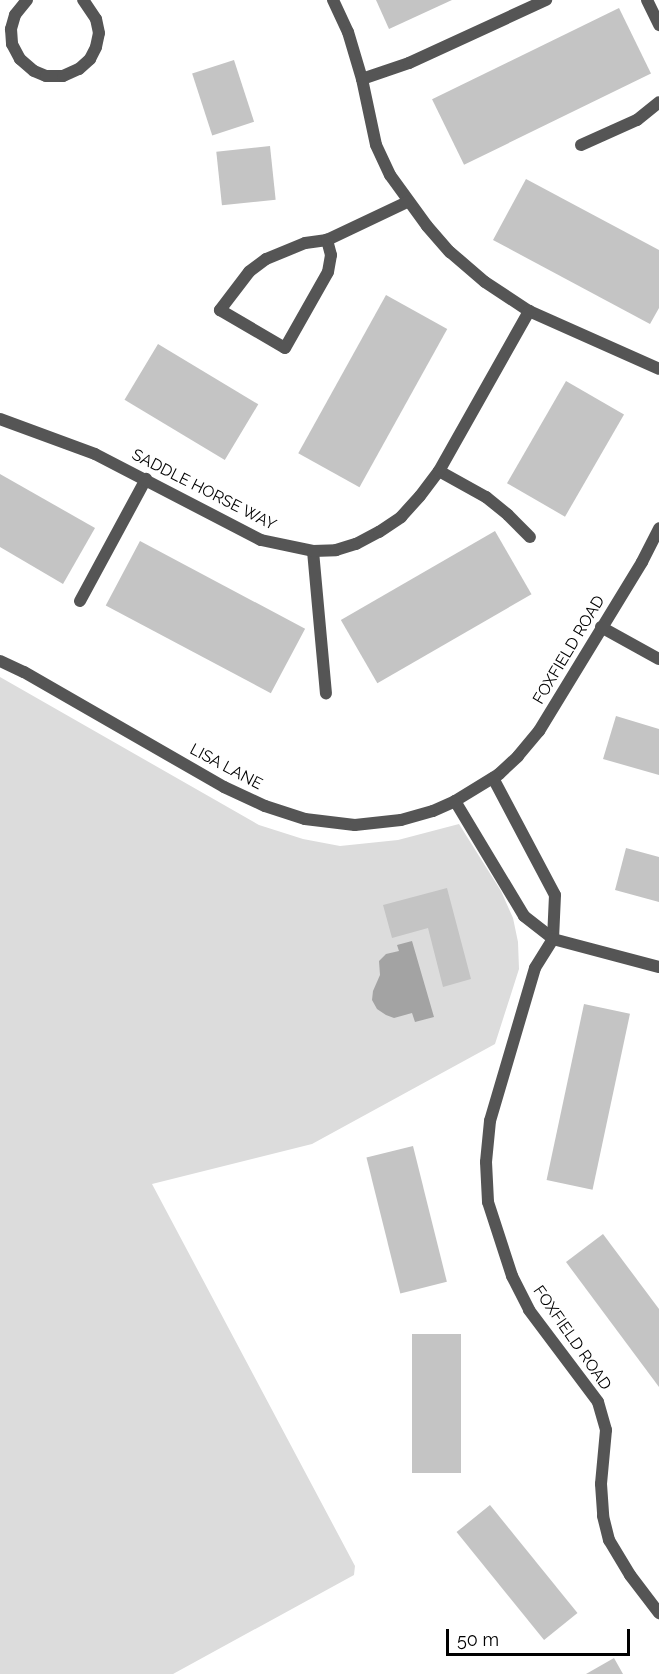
<!DOCTYPE html>
<style>
body{margin:0}
#map{position:relative;width:659px;height:1674px;overflow:hidden;background:#fff;font-family:Raleway,sans-serif}
div>[style]{position:absolute}
[style*='--x']{left:calc(var(--x)*1px);top:calc(var(--y)*1px);width:calc(var(--w)*1px);rotate:calc(var(--a)*1deg)}
.green>*{inset:0;background:#dcdcdc}
.water>*{inset:0;background:#a3a3a3}
.building>*{inset:0;background:#c4c4c4;transform-origin:0 0}
.lane>*{height:12px;margin:-6px;padding:0 6px;transform-origin:6px;border-radius:6px;background:#555}
.street>*{height:12px;margin:-6px;padding:0 6px;transform-origin:6px;border-radius:6px;background:#555}
span{translate:-50% -50%;white-space:nowrap;text-align:center;line-height:1.15;-webkit-text-stroke:4.5px #fff;paint-order:stroke}
.street-label{font-size:16px;color:#000}
.scale{position:absolute;left:446px;top:1629px;width:184px;height:27px;box-sizing:border-box;border:3px solid #000;border-top:0;padding-left:8px;font-size:18px;line-height:21px;white-space:nowrap;color:#000;-webkit-text-stroke:4px #fff;paint-order:stroke}
</style>
<div id="map">
<div class="green">
<div style="clip-path:polygon(0 677px,259px 825px,303px 839px,340px 846px,398px 840px,459px 824px,501px 891px,513px 918px,518px 942px,519px 969px,495px 1044px,312px 1144px,152px 1184px,355px 1566px,354px 1575px,173px 1674px,0 1674px)"></div>
</div>
<div class="water">
<div style="clip-path:polygon(412px 941px,434px 1017px,415px 1022px,412px 1013px,394px 1018px,386px 1015px,377px 1009px,372px 1000px,373px 991px,380px 975px,379px 961px,386px 954px,399px 951px,397px 945px)"></div>
</div>
<div class="building">
<div style="clip-path:polygon(376px 0,452px 0,389px 29px)"></div>
<div style="left:619px;top:8px;width:73px;height:208px;rotate:64deg"></div>
<div style="left:234px;top:60px;width:65px;height:44px;rotate:72deg"></div>
<div style="left:270px;top:146px;width:54px;height:54px;rotate:84deg"></div>
<div style="clip-path:polygon(526px 179px,659px 250px,659px 308px,650px 324px,493px 240px)"></div>
<div style="left:386px;top:295px;width:70px;height:181px;rotate:29deg"></div>
<div style="left:158px;top:344px;width:117px;height:65px;rotate:31deg"></div>
<div style="left:566px;top:381px;width:67px;height:118px;rotate:30deg"></div>
<div style="clip-path:polygon(0 474px,95px 528px,63px 584px,0 547px)"></div>
<div style="left:495px;top:531px;width:73px;height:178px;rotate:60deg"></div>
<div style="left:140px;top:541px;width:187px;height:73px;rotate:28deg"></div>
<div style="clip-path:polygon(616px 716px,659px 729px,659px 775px,603px 759px)"></div>
<div style="clip-path:polygon(626px 848px,659px 857px,659px 902px,615px 890px)"></div>
<div style="clip-path:polygon(447px 888px,471px 979px,443px 987px,428px 928px,392px 938px,383px 905px)"></div>
<div style="left:584px;top:1004px;width:47px;height:180px;rotate:12deg"></div>
<div style="left:413px;top:1146px;width:140px;height:48px;rotate:76deg"></div>
<div style="clip-path:polygon(603px 1234px,659px 1309px,659px 1387px,566px 1262px)"></div>
<div style="left:412px;top:1334px;width:49px;height:139px"></div>
<div style="left:490px;top:1505px;width:139px;height:43px;rotate:51deg"></div>
<div style="clip-path:polygon(614px 1658px,623px 1674px,586px 1674px)"></div>
</div>
<div class="lane">
<div style="--x:647;--y:0;--w:28;--a:64"></div>
<div style="--x:581;--y:145;--w:61;--a:-24.1"></div>
<div style="--x:637;--y:120;--w:28;--a:-39"></div>
<div style="--x:439;--y:471;--w:54;--a:29"></div>
<div style="--x:486;--y:497;--w:28;--a:39"></div>
<div style="--x:508;--y:515;--w:31;--a:45"></div>
<div style="--x:313;--y:551;--w:143;--a:84.8"></div>
<div style="--x:80;--y:601;--w:139;--a:-61.6"></div>
</div>
<div class="street">
<div style="--x:27;--y:0;--w:19;--a:129"></div>
<div style="--x:15;--y:15;--w:15;--a:106"></div>
<div style="--x:11;--y:29;--w:15;--a:86"></div>
<div style="--x:12;--y:44;--w:17;--a:62"></div>
<div style="--x:20;--y:59;--w:18;--a:41"></div>
<div style="--x:34;--y:71;--w:13;--a:23"></div>
<div style="--x:46;--y:76;--w:17;--a:0"></div>
<div style="--x:63;--y:76;--w:17;--a:-24"></div>
<div style="--x:79;--y:69;--w:15;--a:-42"></div>
<div style="--x:90;--y:59;--w:13;--a:-63"></div>
<div style="--x:96;--y:47;--w:14;--a:-78"></div>
<div style="--x:99;--y:33;--w:14;--a:-102"></div>
<div style="--x:96;--y:19;--w:23;--a:-124"></div>
<div style="--x:333;--y:0;--w:35;--a:65"></div>
<div style="--x:348;--y:32;--w:49;--a:73.4"></div>
<div style="--x:362;--y:79;--w:67;--a:78"></div>
<div style="--x:376;--y:145;--w:33;--a:65"></div>
<div style="--x:390;--y:175;--w:63;--a:54"></div>
<div style="--x:427;--y:226;--w:35;--a:49"></div>
<div style="--x:450;--y:252;--w:46;--a:40.6"></div>
<div style="--x:485;--y:282;--w:53;--a:33.4"></div>
<div style="--x:529;--y:311;--w:142;--a:24"></div>
<div style="--x:362;--y:79;--w:50;--a:-18.8"></div>
<div style="--x:409;--y:63;--w:151;--a:-24.7"></div>
<div style="--x:327;--y:240;--w:22;--a:172"></div>
<div style="--x:305;--y:243;--w:42;--a:157.7"></div>
<div style="--x:266;--y:259;--w:21;--a:143"></div>
<div style="--x:249;--y:272;--w:48;--a:127.3"></div>
<div style="--x:220;--y:310;--w:75;--a:30.3"></div>
<div style="--x:285;--y:348;--w:87;--a:-60.5"></div>
<div style="--x:328;--y:272;--w:17;--a:-80"></div>
<div style="--x:331;--y:255;--w:16;--a:-105"></div>
<div style="--x:327;--y:240;--w:89;--a:-25.4"></div>
<div style="--x:0;--y:419;--w:101;--a:20.2"></div>
<div style="--x:95;--y:454;--w:187;--a:27.4"></div>
<div style="--x:261;--y:540;--w:53;--a:11.9"></div>
<div style="--x:313;--y:551;--w:23;--a:-2"></div>
<div style="--x:336;--y:550;--w:21;--a:-17"></div>
<div style="--x:356;--y:544;--w:26;--a:-28"></div>
<div style="--x:379;--y:532;--w:27;--a:-34"></div>
<div style="--x:401;--y:517;--w:28;--a:-48"></div>
<div style="--x:420;--y:496;--w:31;--a:-53"></div>
<div style="--x:439;--y:471;--w:184;--a:-60.6"></div>
<div style="--x:601;--y:627;--w:66;--a:28.9"></div>
<div style="--x:0;--y:661;--w:26;--a:25"></div>
<div style="--x:24;--y:672;--w:231;--a:29.9"></div>
<div style="--x:224;--y:787;--w:45;--a:24.9"></div>
<div style="--x:265;--y:806;--w:42;--a:18"></div>
<div style="--x:305;--y:819;--w:50;--a:6.8"></div>
<div style="--x:355;--y:825;--w:46;--a:-6.2"></div>
<div style="--x:401;--y:820;--w:33;--a:-16"></div>
<div style="--x:433;--y:811;--w:24;--a:-24"></div>
<div style="--x:455;--y:801;--w:52;--a:-31.5"></div>
<div style="--x:499;--y:774;--w:26;--a:-43"></div>
<div style="--x:518;--y:756;--w:33;--a:-50"></div>
<div style="--x:539;--y:731;--w:198;--a:-58.6"></div>
<div style="--x:642;--y:562;--w:38;--a:-63"></div>
<div style="--x:493;--y:778;--w:132;--a:62.1"></div>
<div style="--x:555;--y:895;--w:44;--a:92.6"></div>
<div style="--x:553;--y:939;--w:34;--a:122"></div>
<div style="--x:535;--y:968;--w:159;--a:106.4"></div>
<div style="--x:490;--y:1121;--w:41;--a:95.6"></div>
<div style="--x:486;--y:1162;--w:40;--a:87.1"></div>
<div style="--x:488;--y:1202;--w:78;--a:72"></div>
<div style="--x:512;--y:1276;--w:38;--a:63"></div>
<div style="--x:529;--y:1310;--w:115;--a:53.1"></div>
<div style="--x:598;--y:1402;--w:29;--a:74"></div>
<div style="--x:606;--y:1430;--w:54;--a:95.3"></div>
<div style="--x:601;--y:1484;--w:32;--a:86"></div>
<div style="--x:603;--y:1516;--w:25;--a:76"></div>
<div style="--x:609;--y:1540;--w:41;--a:59"></div>
<div style="--x:630;--y:1575;--w:48;--a:52.7"></div>
<div style="--x:455;--y:801;--w:134;--a:59"></div>
<div style="--x:524;--y:916;--w:37;--a:38"></div>
<div style="--x:553;--y:939;--w:110;--a:14.8"></div>
</div>
<div class="street-label">
<span style="left:204px;top:490px;rotate:27deg">SADDLE HORSE WAY</span>
<span style="left:569px;top:650px;rotate:-59deg">FOXFIELD ROAD</span>
<span style="left:226px;top:767px;rotate:28deg">LISA LANE</span>
<span style="left:572px;top:1338px;rotate:55deg">FOXFIELD ROAD</span>
</div>
<div class="scale">50 m</div>
</div>
